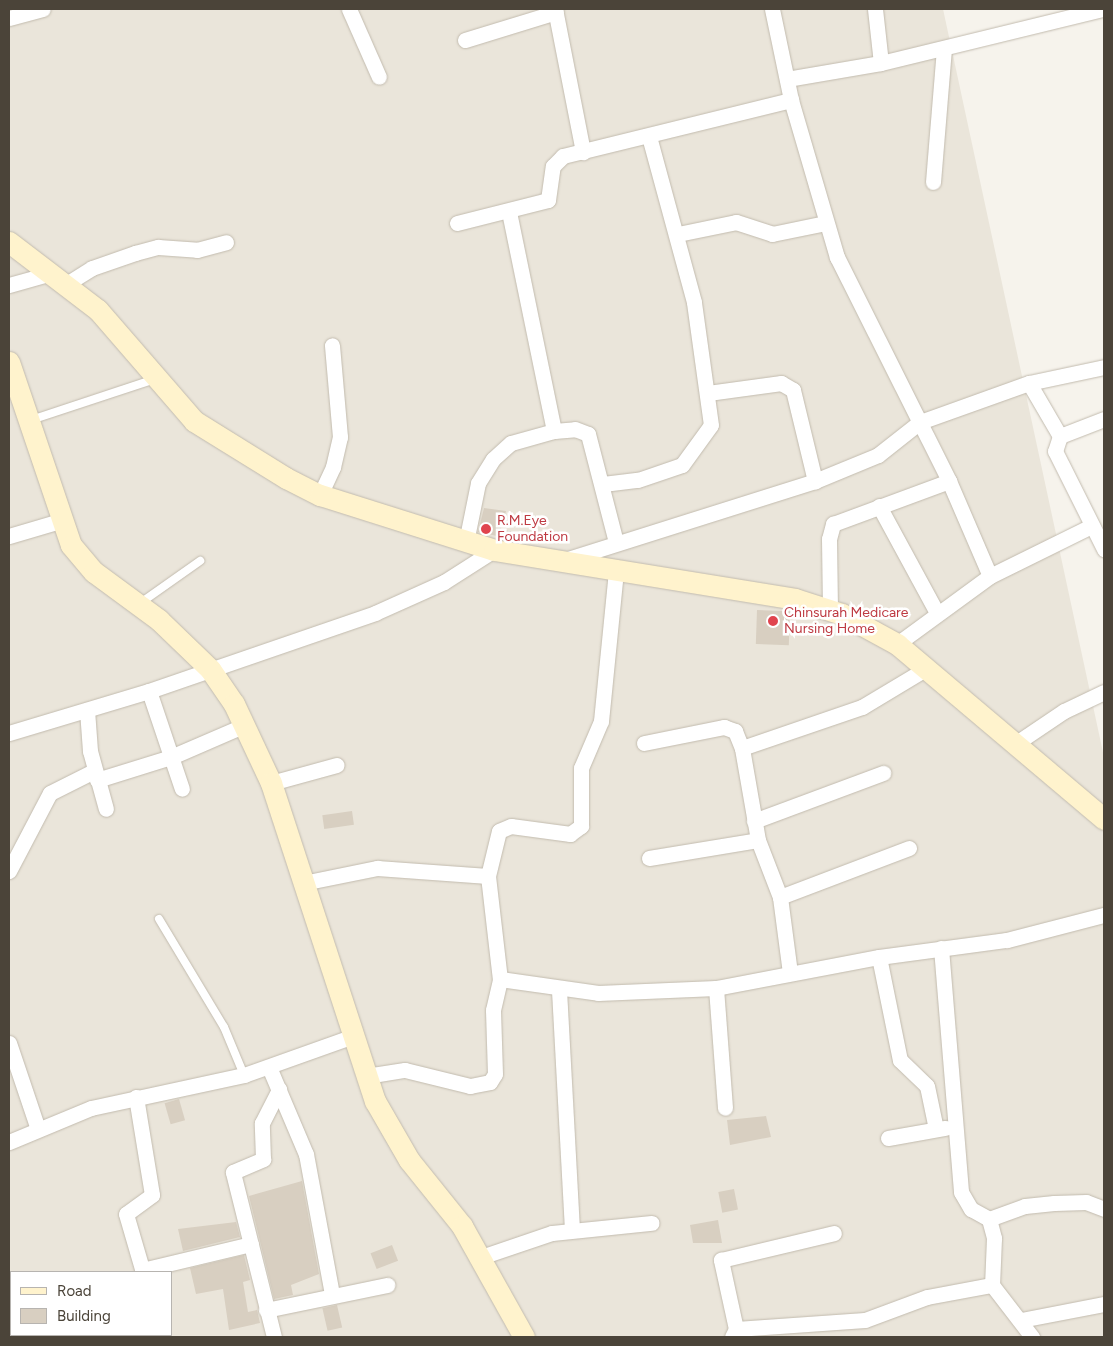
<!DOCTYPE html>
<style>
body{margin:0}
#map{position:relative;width:1113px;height:1346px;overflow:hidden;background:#f6f3ec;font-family:Figtree,sans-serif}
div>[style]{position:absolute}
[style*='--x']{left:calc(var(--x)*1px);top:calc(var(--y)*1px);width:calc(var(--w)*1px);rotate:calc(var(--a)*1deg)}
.residential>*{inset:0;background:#eae5da}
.building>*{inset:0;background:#d8cfc1;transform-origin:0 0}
.roads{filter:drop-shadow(0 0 1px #c2bbae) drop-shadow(0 0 1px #c2bbae)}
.lane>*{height:8px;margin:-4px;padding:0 4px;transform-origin:4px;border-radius:4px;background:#fff}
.street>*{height:15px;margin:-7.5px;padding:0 7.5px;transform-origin:7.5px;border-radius:7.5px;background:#fff}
.secondary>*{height:21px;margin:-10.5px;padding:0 10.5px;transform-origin:10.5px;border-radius:10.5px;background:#fff3cd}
.dots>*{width:14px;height:14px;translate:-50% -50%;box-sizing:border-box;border:2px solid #fff;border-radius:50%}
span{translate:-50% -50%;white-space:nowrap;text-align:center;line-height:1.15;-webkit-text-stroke:5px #fff;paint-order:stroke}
.health-label{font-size:14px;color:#be3a42}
.left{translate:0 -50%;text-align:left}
.frame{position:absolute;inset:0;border:10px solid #4b4439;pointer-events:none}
.legend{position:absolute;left:10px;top:1271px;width:162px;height:65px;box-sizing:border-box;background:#fff;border:1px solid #b7b4b0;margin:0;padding:6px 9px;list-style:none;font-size:15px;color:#4b4439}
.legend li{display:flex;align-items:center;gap:10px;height:25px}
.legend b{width:25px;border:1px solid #b7b4b0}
</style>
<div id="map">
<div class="residential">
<div style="clip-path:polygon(evenodd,9px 9px,943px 9px,1104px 757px,1104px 1337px,9px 1337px,9px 9px,11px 1272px,171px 1272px,171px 1335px,11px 1335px,11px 1272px)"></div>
</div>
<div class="building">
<div style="clip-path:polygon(484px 508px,506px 511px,501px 529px,533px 537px,531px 543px,478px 532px)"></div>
<div style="left:757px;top:610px;width:33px;height:34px;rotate:2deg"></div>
<div style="left:352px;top:811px;width:14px;height:30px;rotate:82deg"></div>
<div style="left:179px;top:1099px;width:22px;height:15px;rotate:74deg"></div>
<div style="clip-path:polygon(766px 1116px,771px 1137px,730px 1145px,727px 1120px)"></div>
<div style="clip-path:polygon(302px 1181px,319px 1274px,291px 1285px,293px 1295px,274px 1299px,249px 1196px)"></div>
<div style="left:734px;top:1189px;width:21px;height:16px;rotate:79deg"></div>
<div style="clip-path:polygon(718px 1220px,722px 1243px,693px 1243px,690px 1225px)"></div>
<div style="clip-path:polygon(236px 1222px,240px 1237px,183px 1251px,178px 1229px)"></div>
<div style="left:392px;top:1245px;width:17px;height:23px;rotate:69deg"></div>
<div style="clip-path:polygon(244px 1255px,250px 1280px,243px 1282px,248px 1312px,257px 1310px,260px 1323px,229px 1330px,223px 1289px,196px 1294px,190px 1268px)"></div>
<div style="left:337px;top:1305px;width:23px;height:15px;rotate:77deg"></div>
</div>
<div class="roads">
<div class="lane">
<div style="--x:31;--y:420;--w:131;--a:-18.3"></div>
<div style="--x:139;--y:604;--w:75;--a:-35.2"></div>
<div style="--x:159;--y:919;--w:126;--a:59"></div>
<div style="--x:224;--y:1027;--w:52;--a:67.4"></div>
</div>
<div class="street">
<div style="--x:349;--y:9;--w:74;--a:66.2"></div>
<div style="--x:555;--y:9;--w:146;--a:78.9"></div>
<div style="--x:772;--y:9;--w:93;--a:78.2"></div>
<div style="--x:791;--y:100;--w:164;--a:73.7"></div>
<div style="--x:837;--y:257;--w:250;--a:63.4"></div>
<div style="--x:949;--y:481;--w:103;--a:66.7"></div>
<div style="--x:875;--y:9;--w:54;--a:83.7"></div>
<div style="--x:9;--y:18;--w:35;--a:-15"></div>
<div style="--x:465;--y:40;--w:95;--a:-17.1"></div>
<div style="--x:787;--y:79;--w:95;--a:-9.7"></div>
<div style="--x:881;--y:63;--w:228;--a:-13.7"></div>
<div style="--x:933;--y:182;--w:133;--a:-85.3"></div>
<div style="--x:457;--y:223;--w:94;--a:-14.2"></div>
<div style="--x:548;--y:200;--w:34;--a:-82"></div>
<div style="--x:553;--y:166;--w:14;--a:-45"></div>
<div style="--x:563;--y:156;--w:235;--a:-13.8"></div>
<div style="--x:678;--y:234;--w:59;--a:-11.7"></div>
<div style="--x:736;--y:222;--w:38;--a:18"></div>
<div style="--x:772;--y:234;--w:54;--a:-11.7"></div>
<div style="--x:68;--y:283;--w:28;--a:-32"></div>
<div style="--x:92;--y:268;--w:46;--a:-19.2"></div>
<div style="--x:135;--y:253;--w:24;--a:-15"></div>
<div style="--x:158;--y:247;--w:39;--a:4"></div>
<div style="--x:197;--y:250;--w:30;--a:-15"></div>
<div style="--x:9;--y:285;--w:45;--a:-15.6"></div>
<div style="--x:1029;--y:383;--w:77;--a:-12"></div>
<div style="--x:708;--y:393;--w:74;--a:-7.8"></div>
<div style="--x:781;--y:383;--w:14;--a:30"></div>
<div style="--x:793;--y:390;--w:94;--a:76.4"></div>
<div style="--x:1104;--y:419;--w:47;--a:158.9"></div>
<div style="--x:1060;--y:436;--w:16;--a:108"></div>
<div style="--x:1055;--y:451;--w:110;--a:63.4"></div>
<div style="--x:554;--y:431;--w:21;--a:-5"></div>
<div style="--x:575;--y:429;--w:14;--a:21"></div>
<div style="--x:588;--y:434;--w:112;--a:75.5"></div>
<div style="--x:603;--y:484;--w:35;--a:-7"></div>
<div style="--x:638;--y:480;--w:46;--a:-18.8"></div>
<div style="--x:682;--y:465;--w:49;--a:-54.1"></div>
<div style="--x:711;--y:425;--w:124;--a:-97.9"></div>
<div style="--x:694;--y:302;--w:172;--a:-105.2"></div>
<div style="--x:320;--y:495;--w:31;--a:-65"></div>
<div style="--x:333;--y:467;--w:31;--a:-77"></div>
<div style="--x:340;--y:437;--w:92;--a:-95"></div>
<div style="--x:879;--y:506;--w:122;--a:61.5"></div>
<div style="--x:9;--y:536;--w:53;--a:-16.4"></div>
<div style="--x:466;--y:542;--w:60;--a:-78.5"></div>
<div style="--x:478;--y:483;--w:28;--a:-58"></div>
<div style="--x:493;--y:459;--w:24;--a:-42"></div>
<div style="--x:511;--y:443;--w:45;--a:-15.6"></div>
<div style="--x:554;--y:431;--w:224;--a:-101.6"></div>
<div style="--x:565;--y:560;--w:262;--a:-17.5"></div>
<div style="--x:815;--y:481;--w:68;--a:-22.4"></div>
<div style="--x:878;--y:455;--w:53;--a:-38.2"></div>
<div style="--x:920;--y:422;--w:116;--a:-19.7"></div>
<div style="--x:1029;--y:383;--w:61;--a:59.7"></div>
<div style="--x:830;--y:610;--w:71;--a:-90.8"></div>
<div style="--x:829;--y:539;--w:16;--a:-75"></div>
<div style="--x:833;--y:524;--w:124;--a:-20.3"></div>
<div style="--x:897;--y:644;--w:115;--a:-36.2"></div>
<div style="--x:990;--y:576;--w:113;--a:-26.3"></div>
<div style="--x:149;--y:691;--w:103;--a:71.4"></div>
<div style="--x:87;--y:710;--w:41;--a:85.8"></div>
<div style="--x:90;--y:751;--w:60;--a:74.6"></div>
<div style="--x:9;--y:733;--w:146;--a:-16.7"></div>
<div style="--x:149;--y:691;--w:239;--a:-19"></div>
<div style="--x:375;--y:613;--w:76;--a:-24.2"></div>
<div style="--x:444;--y:582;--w:59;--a:-32.6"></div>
<div style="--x:644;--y:743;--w:82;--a:-11.3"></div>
<div style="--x:724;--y:727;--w:12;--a:20"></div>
<div style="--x:735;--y:731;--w:18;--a:68"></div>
<div style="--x:1015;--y:744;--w:59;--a:-34"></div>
<div style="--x:1064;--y:711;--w:44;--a:-25.4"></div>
<div style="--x:97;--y:780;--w:77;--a:-17.3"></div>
<div style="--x:171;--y:757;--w:81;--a:-23.4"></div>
<div style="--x:271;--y:783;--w:68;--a:-15.3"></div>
<div style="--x:754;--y:821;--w:138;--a:-20.4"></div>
<div style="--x:649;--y:858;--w:110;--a:-9.4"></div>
<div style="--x:9;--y:871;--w:88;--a:-62.3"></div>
<div style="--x:50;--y:793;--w:49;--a:-26.6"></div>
<div style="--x:488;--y:876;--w:46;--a:-76.3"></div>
<div style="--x:499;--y:831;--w:13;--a:-23"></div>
<div style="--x:511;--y:826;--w:60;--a:7.7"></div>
<div style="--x:570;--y:834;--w:14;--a:-36"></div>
<div style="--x:581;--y:826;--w:58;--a:-90"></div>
<div style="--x:581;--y:768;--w:51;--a:-66.9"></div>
<div style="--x:601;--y:721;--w:150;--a:-84.3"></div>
<div style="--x:303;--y:883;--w:76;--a:-11.5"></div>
<div style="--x:377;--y:868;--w:111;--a:4.1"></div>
<div style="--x:488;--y:876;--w:104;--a:83.4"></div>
<div style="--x:500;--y:979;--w:99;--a:8.1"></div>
<div style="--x:598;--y:993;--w:118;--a:-2.4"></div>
<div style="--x:716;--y:988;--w:166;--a:-10.8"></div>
<div style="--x:879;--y:957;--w:129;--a:-7.6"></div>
<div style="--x:1007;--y:940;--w:100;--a:-14.5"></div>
<div style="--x:780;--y:897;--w:138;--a:-20.8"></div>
<div style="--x:941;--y:948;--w:245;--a:85.3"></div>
<div style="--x:961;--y:1192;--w:20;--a:60"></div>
<div style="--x:971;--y:1209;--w:21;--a:29"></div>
<div style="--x:989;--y:1219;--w:20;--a:75"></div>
<div style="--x:994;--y:1238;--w:47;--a:92.4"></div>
<div style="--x:992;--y:1285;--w:66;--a:52.4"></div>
<div style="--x:879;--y:957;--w:105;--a:78.5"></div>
<div style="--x:900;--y:1060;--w:37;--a:44"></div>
<div style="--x:927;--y:1086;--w:44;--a:78.2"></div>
<div style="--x:790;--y:973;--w:77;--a:-97.5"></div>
<div style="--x:780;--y:897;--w:61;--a:-111.1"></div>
<div style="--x:758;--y:840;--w:93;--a:-99.9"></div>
<div style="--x:742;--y:748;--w:127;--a:-18.9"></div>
<div style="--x:862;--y:707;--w:76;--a:-31"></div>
<div style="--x:716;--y:988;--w:120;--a:85.7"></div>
<div style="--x:559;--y:990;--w:239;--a:86.9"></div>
<div style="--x:9;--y:1043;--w:91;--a:71.4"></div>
<div style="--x:269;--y:1067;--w:95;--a:67"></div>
<div style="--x:306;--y:1154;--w:142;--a:79.5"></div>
<div style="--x:366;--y:1076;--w:39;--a:-9"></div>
<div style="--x:405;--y:1070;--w:67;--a:13.8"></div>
<div style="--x:470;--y:1086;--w:20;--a:-11"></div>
<div style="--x:490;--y:1082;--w:9;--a:-58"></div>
<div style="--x:495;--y:1074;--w:64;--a:-91.8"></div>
<div style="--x:493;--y:1010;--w:32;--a:-77"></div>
<div style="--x:136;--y:1097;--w:99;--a:80.7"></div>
<div style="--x:152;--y:1195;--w:32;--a:144"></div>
<div style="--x:126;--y:1214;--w:60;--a:73.7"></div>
<div style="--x:888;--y:1138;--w:58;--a:-10"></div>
<div style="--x:9;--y:1142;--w:89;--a:-22.5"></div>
<div style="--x:91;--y:1108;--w:157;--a:-12.2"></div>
<div style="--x:244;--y:1075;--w:114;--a:-19.6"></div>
<div style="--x:989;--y:1219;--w:38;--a:-20"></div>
<div style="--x:1025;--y:1206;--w:29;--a:-6"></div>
<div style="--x:1054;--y:1203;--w:32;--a:-2"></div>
<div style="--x:1086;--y:1202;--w:19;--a:21"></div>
<div style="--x:481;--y:1257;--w:75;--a:-18.7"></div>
<div style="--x:552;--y:1233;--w:100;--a:-5.8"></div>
<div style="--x:142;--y:1270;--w:112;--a:-13.4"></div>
<div style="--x:266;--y:1310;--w:124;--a:-11.7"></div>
<div style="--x:1021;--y:1320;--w:85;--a:-10.9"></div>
<div style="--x:736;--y:1329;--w:129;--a:-4"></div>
<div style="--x:865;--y:1320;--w:66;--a:-20.4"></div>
<div style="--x:927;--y:1297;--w:66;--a:-10.5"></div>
<div style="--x:151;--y:1337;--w:4;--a:-34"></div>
<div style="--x:274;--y:1337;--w:170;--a:-104"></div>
<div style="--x:233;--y:1172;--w:33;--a:-23"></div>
<div style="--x:263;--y:1159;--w:36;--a:-92"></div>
<div style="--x:262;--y:1123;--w:38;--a:-63"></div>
<div style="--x:732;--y:1337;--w:9;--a:-63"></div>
<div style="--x:736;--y:1329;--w:71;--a:-102.3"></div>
<div style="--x:721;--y:1260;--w:116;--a:-13.4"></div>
</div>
<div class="secondary">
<div style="--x:9;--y:242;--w:112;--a:37.4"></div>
<div style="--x:98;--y:310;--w:147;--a:49.1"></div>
<div style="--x:194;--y:421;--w:108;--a:31.8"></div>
<div style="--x:286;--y:478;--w:38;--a:27"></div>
<div style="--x:320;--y:495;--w:182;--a:17.5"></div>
<div style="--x:494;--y:550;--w:305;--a:9.2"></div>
<div style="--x:795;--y:599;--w:49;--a:17.7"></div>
<div style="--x:842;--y:614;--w:63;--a:28.6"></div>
<div style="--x:897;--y:644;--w:271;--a:40.2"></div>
<div style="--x:9;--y:362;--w:193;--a:71.3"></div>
<div style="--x:71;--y:545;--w:35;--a:50"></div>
<div style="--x:94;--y:572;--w:81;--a:36.4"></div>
<div style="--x:159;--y:620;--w:71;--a:43.9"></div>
<div style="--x:210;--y:669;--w:42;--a:55.6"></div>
<div style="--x:234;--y:704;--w:87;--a:64.9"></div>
<div style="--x:271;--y:783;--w:335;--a:71.9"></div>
<div style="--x:375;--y:1101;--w:68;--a:60"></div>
<div style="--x:409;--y:1160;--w:85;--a:51.2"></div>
<div style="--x:462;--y:1226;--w:127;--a:60.8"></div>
</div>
</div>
<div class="dots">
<div style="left:486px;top:529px;background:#e0444e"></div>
<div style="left:773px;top:621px;background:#e0444e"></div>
</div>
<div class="health-label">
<span class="left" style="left:497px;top:529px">R.M.Eye<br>Foundation</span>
<span class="left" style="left:784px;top:621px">Chinsurah Medicare<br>Nursing Home</span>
</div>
<div class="frame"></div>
<ul class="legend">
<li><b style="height:6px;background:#fff3cd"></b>Road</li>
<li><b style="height:14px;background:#d8cfc1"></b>Building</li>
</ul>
</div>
